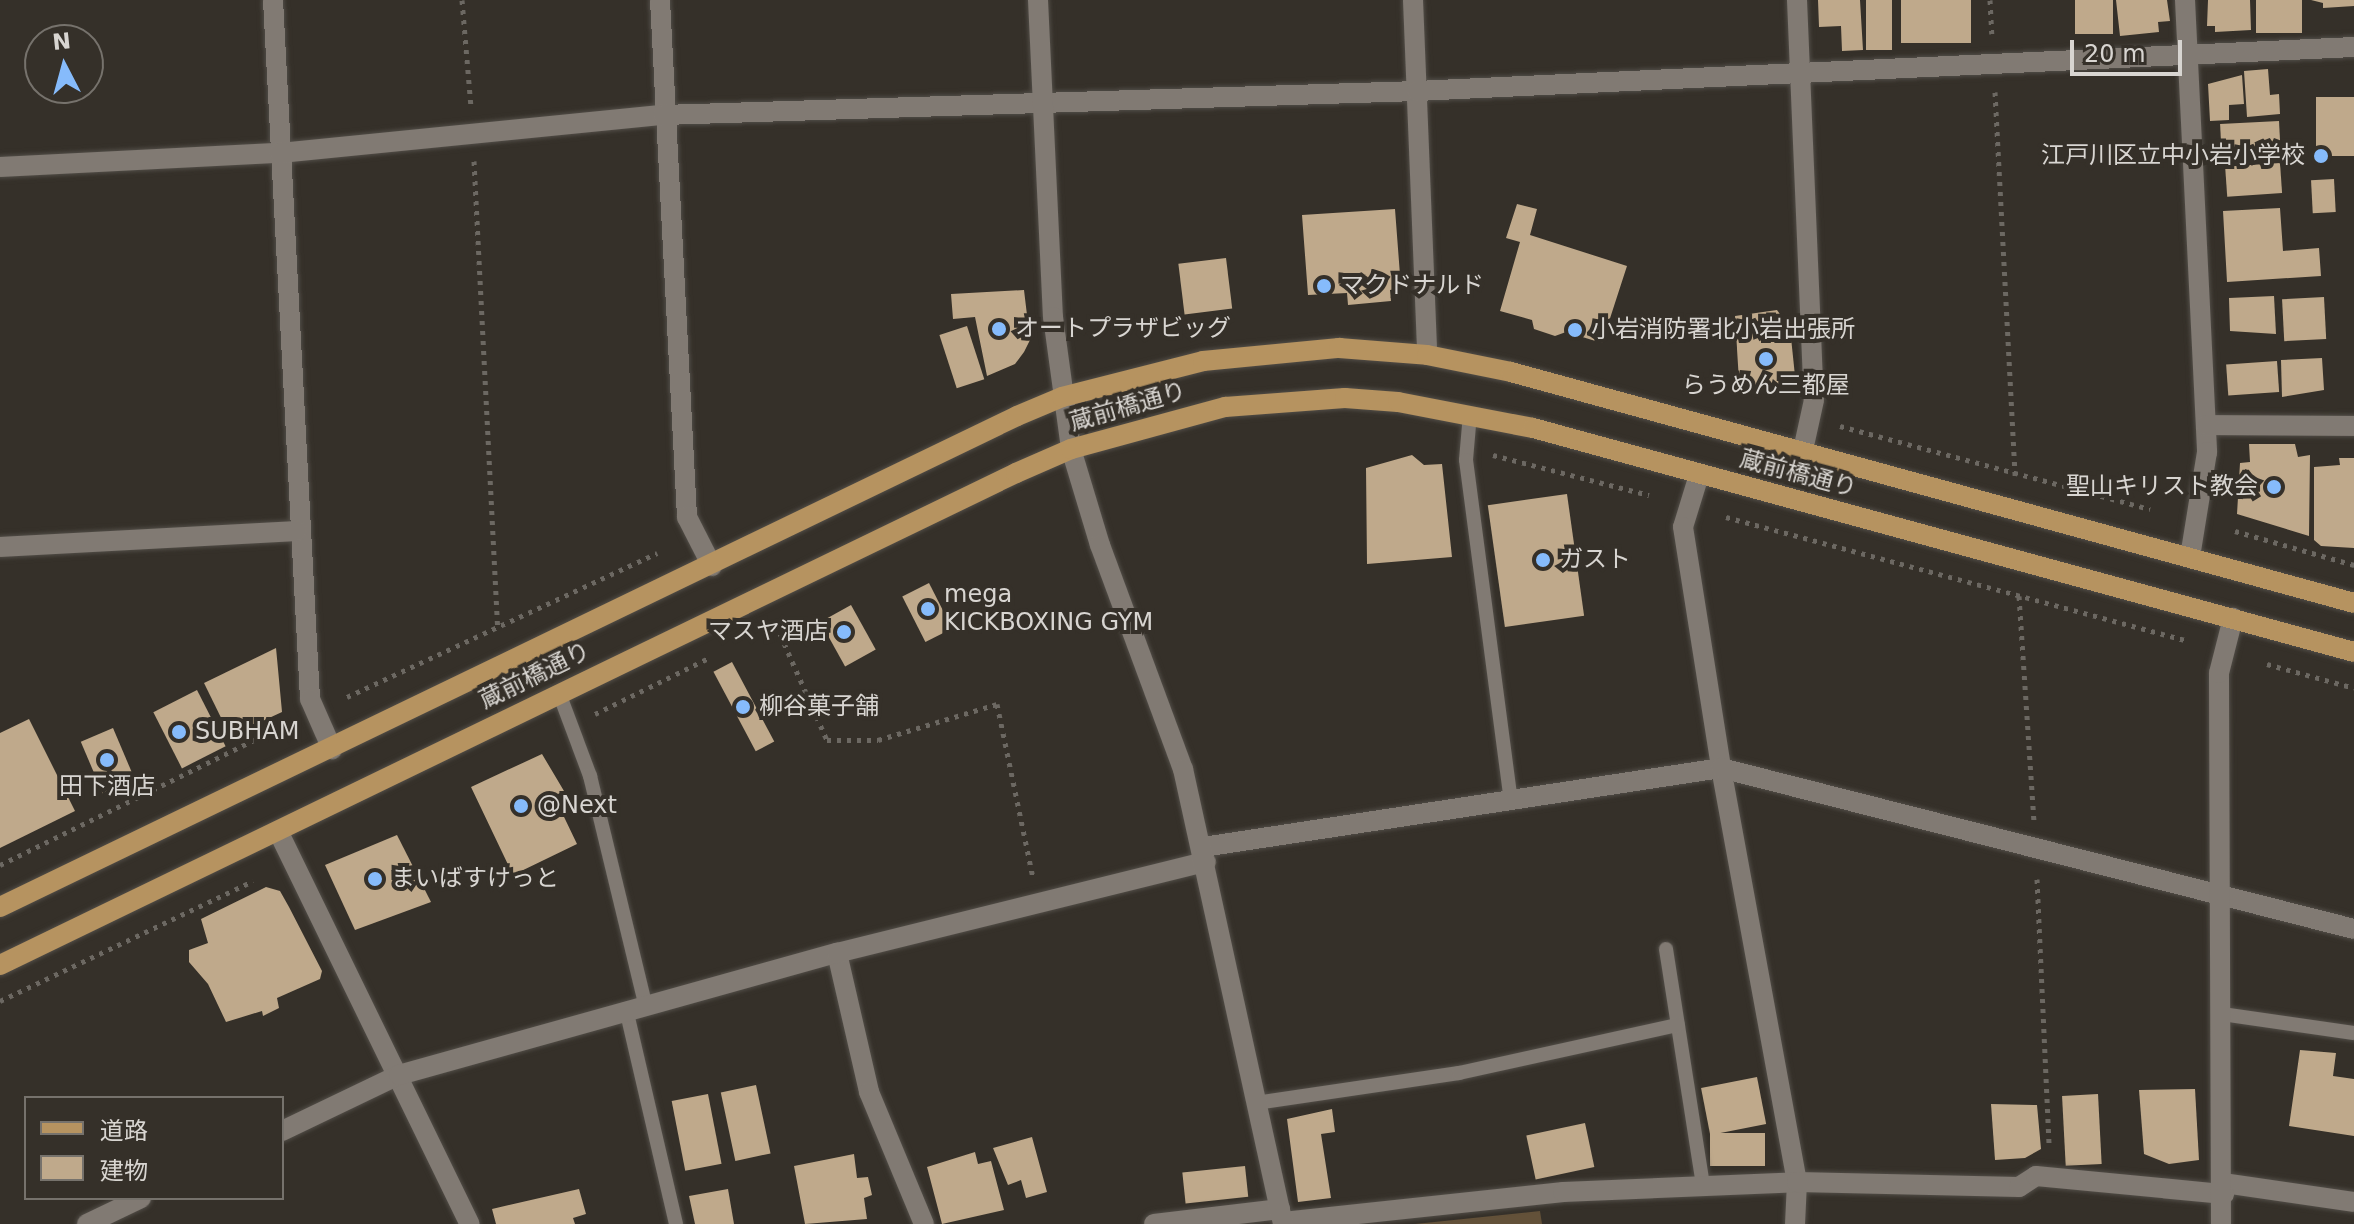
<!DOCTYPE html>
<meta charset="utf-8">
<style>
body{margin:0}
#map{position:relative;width:2354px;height:1224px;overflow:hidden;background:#353029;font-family:"DejaVu Sans","Noto Sans JP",sans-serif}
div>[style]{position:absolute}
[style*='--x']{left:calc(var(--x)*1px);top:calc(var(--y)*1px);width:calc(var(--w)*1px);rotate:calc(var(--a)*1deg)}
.green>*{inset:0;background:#635139}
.building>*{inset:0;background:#bfa98b;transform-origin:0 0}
.path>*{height:5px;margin-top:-2.5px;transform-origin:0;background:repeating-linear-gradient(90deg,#6c6862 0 4px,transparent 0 10px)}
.roads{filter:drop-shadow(0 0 2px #514d47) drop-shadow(0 0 2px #514d47)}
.lane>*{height:14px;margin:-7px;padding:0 7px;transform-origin:7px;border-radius:7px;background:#817a73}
.street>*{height:20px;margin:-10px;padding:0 10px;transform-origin:10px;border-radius:10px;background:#817a73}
.secondary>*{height:20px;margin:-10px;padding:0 10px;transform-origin:10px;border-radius:10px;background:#817a73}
.primary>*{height:20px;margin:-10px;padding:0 10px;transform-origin:10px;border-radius:10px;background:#b69360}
.dots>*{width:22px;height:22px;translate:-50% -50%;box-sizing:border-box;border:4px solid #353029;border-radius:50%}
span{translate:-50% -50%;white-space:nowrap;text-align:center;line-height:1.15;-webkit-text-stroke:8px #353029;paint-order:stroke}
.poi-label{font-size:24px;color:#d8d5d1}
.right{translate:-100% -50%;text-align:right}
.left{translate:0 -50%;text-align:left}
.street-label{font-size:24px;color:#d8d5d1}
.legend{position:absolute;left:24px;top:1096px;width:260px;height:104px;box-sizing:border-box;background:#353029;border:2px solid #76726c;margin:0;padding:10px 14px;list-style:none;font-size:24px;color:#d8d5d1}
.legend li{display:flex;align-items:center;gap:16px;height:40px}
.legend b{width:40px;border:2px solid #76726c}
.north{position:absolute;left:24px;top:24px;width:80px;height:80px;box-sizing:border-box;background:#353029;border:2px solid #76726c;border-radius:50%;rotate:354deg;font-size:22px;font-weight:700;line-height:32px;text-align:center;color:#d8d5d1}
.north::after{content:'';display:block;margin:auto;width:28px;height:36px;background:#86bbfb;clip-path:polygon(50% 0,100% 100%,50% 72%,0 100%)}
.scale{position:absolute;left:2070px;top:40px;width:112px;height:36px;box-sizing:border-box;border:4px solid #d8d5d1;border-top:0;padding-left:10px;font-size:24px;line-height:28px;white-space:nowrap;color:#d8d5d1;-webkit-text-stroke:6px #353029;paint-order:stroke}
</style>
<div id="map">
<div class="green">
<div style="clip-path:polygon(1540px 1211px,1542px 1224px,1415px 1224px)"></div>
</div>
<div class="building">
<div style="clip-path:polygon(1818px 0,1860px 0,1863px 50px,1842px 51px,1841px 26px,1819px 27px)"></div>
<div style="left:1866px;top:0;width:26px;height:50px"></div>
<div style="left:1901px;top:0;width:70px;height:43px"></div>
<div style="left:2075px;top:0;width:38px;height:34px"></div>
<div style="clip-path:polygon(2116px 0,2167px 0,2170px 21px,2158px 22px,2159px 32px,2120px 36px)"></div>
<div style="clip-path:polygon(2208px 0,2250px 0,2251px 30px,2215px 32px,2215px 26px,2207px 26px)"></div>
<div style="left:2256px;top:0;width:46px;height:33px"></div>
<div style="clip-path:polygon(2311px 0,2354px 0,2354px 6px,2323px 8px,2323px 3px)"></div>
<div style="clip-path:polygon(2268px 69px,2270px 95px,2279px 94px,2280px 114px,2247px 117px,2244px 71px)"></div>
<div style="clip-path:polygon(2242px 75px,2244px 104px,2229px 105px,2229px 120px,2210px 121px,2208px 84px)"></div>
<div style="left:2354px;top:97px;width:59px;height:38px;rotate:90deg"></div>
<div style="left:2279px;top:121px;width:35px;height:59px;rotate:87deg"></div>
<div style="left:2280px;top:163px;width:30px;height:55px;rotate:86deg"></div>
<div style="left:2334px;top:179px;width:33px;height:23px;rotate:87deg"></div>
<div style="clip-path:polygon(1517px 204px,1537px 209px,1530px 235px,1627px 266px,1602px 343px,1566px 332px,1555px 336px,1534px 329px,1532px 320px,1500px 311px,1520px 242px,1506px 238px)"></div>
<div style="clip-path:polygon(2280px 208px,2283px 251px,2319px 248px,2321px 276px,2227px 282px,2223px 211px)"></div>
<div style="clip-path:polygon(1395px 209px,1401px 288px,1390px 290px,1391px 301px,1348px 305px,1347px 293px,1308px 295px,1302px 215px)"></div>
<div style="left:1226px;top:258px;width:51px;height:48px;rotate:83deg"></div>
<div style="clip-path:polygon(1024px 290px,1030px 340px,1024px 352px,1015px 364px,987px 376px,975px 317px,953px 319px,951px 294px)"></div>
<div style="clip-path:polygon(2274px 296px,2276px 334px,2230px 331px,2229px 298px)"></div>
<div style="left:2324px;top:297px;width:42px;height:42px;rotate:87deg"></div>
<div style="clip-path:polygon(1777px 310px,1790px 328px,1795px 376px,1778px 388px,1754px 391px,1739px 381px,1735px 316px)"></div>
<div style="left:967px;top:326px;width:56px;height:29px;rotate:72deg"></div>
<div style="clip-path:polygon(2322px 358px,2324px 390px,2282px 397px,2281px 360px)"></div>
<div style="left:2277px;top:361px;width:31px;height:51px;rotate:86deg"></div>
<div style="clip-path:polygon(2249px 444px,2295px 444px,2298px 457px,2310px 455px,2309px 536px,2237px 514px,2240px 463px,2250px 462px)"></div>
<div style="clip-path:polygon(1412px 455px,1424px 465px,1442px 464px,1452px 557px,1367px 564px,1366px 468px)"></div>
<div style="clip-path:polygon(2339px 458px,2354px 458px,2354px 548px,2321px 546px,2314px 540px,2314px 467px,2340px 465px)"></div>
<div style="left:1567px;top:494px;width:123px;height:80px;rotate:82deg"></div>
<div style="left:929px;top:583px;width:51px;height:30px;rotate:63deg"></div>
<div style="left:851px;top:605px;width:51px;height:35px;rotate:61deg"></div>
<div style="clip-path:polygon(276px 648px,282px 712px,230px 736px,204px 683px)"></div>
<div style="left:732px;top:662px;width:90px;height:21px;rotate:62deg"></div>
<div style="left:197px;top:690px;width:63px;height:49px;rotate:63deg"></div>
<div style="clip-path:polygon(29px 719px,75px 811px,0 848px,0 733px)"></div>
<div style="left:113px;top:728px;width:56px;height:35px;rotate:67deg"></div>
<div style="clip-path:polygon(542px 754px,564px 791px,554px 796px,577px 844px,513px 875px,471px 787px)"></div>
<div style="clip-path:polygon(397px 835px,431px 902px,355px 930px,325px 865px)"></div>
<div style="clip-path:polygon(266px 887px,280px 891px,289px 907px,322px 971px,320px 979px,277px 998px,279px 1008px,263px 1016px,262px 1011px,226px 1022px,208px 984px,189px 962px,189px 950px,208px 943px,201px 919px)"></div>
<div style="clip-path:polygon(2300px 1050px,2336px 1053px,2333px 1076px,2354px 1079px,2354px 1136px,2289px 1126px)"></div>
<div style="left:1757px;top:1077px;width:48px;height:57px;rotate:79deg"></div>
<div style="left:756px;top:1085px;width:70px;height:36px;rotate:78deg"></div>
<div style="clip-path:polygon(2195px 1089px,2199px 1160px,2169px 1164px,2144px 1154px,2139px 1090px)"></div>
<div style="left:708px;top:1094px;width:71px;height:37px;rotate:79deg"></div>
<div style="left:2098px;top:1094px;width:70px;height:36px;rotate:87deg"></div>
<div style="clip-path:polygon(1991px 1104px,2037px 1105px,2041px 1149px,2025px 1158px,1995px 1160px)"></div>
<div style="clip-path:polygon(1332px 1109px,1335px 1132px,1321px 1134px,1331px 1198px,1298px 1202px,1287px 1119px)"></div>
<div style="left:1585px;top:1123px;width:45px;height:60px;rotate:78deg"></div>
<div style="left:1765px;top:1133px;width:33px;height:55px;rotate:90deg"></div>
<div style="clip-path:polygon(1032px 1137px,1047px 1192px,1026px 1198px,1021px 1180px,1008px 1185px,993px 1148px)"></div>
<div style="clip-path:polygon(975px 1152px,978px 1164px,991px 1161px,1004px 1210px,942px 1224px,927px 1167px)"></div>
<div style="clip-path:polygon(854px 1154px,857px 1178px,868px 1177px,872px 1195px,864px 1198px,867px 1219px,805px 1224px,794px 1166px)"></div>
<div style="left:1245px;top:1166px;width:31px;height:63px;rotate:84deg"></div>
<div style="clip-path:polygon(579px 1189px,586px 1214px,573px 1218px,575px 1224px,496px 1224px,492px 1209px)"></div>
<div style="clip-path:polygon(728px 1189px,734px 1224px,695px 1224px,689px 1196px)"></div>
</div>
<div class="path">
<div style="--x:462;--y:0;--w:107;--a:85.2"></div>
<div style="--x:1990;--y:0;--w:34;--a:87"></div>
<div style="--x:1995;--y:92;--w:384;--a:87"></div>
<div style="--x:474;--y:161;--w:467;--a:87.1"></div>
<div style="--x:1840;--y:426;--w:321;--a:15"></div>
<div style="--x:1493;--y:455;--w:161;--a:14.4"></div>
<div style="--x:1726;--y:517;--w:478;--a:15"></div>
<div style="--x:2235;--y:531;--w:124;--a:15.9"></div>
<div style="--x:2019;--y:596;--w:225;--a:86.2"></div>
<div style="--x:776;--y:625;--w:126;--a:66.1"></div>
<div style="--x:827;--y:740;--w:51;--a:0"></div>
<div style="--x:878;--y:740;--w:124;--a:-16.8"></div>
<div style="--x:997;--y:704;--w:178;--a:78.3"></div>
<div style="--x:2267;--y:664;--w:90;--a:15.4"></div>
<div style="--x:347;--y:697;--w:342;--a:-24.9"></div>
<div style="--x:595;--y:714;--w:129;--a:-26.2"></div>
<div style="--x:0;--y:865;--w:320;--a:-26.2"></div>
<div style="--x:2037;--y:879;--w:269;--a:87.4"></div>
<div style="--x:0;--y:1001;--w:280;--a:-25.4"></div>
</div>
<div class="roads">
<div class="lane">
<div style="--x:1470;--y:414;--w:46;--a:95"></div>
<div style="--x:1466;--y:460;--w:345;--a:82.5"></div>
<div style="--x:559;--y:693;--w:89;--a:69.5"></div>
<div style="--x:590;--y:776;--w:235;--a:76.4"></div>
<div style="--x:1666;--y:949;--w:239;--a:81.1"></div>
<div style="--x:626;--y:1009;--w:221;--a:76.9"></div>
<div style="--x:2222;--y:1014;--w:133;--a:8.2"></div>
<div style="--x:1256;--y:1103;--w:205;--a:-8.4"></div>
<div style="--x:1459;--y:1073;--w:224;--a:-12.4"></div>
</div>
<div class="street">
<div style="--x:273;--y:0;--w:700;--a:86.97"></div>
<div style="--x:310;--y:699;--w:55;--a:66.3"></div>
<div style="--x:660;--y:0;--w:518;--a:87.01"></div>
<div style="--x:687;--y:517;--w:55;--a:63"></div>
<div style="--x:1413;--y:0;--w:355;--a:87.7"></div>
<div style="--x:1797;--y:0;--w:400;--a:87.6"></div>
<div style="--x:1814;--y:400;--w:51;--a:102.4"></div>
<div style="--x:2185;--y:0;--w:453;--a:87.2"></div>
<div style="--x:2207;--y:452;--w:106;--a:99.2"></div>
<div style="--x:0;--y:167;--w:280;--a:-2.9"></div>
<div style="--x:280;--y:153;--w:385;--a:-5.7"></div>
<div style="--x:663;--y:115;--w:754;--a:-1.82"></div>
<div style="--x:1417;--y:91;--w:938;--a:-2.69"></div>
<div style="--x:2206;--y:425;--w:148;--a:0.4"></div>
<div style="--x:1699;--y:475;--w:54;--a:107.1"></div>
<div style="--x:1683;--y:527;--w:244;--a:81"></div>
<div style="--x:1721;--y:768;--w:421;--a:79.6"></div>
<div style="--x:1797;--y:1182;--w:42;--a:92.7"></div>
<div style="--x:0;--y:547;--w:297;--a:-3.1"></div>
<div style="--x:278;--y:831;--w:437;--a:64"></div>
<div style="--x:1203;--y:847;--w:524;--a:-8.67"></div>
<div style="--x:1721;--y:768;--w:653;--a:14.27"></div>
<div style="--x:837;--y:953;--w:143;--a:77"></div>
<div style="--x:869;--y:1092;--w:143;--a:67.4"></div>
<div style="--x:282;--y:1131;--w:130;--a:-25.6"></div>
<div style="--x:399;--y:1075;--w:455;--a:-15.6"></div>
<div style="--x:837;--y:953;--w:380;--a:-13.9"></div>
<div style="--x:2224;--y:1183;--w:131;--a:8.3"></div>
<div style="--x:1283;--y:1222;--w:282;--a:-6.1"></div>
<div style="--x:1563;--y:1192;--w:234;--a:-2.4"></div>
<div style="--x:1797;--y:1182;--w:222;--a:1.3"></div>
<div style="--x:2019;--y:1187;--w:20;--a:-33"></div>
<div style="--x:2036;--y:1176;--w:189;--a:5.5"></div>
<div style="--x:87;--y:1224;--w:60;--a:-25.7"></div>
<div style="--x:1154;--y:1224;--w:127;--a:-6.8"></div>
<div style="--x:2221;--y:1224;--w:551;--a:-90.21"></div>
<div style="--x:2219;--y:673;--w:57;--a:-75.7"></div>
</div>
<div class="secondary">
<div style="--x:1038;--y:0;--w:317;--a:87.3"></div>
<div style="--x:1053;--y:317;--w:133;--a:82.2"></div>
<div style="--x:1071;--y:449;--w:100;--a:73.2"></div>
<div style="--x:1100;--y:545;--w:239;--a:69.7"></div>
<div style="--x:1183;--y:769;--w:466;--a:77.6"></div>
</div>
<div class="primary">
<div style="--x:0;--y:907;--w:1129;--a:-25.77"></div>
<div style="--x:1017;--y:416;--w:49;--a:-22.9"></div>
<div style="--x:1062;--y:397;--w:146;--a:-14.3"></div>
<div style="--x:1203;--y:361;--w:137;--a:-5.5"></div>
<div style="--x:1339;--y:348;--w:88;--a:4.5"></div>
<div style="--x:1427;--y:355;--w:86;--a:11.4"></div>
<div style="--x:1511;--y:372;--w:874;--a:15.32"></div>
<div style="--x:0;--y:965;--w:1129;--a:-25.84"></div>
<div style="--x:1016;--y:473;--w:60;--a:-23.6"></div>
<div style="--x:1071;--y:449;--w:160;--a:-15.3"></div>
<div style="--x:1225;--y:407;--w:120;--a:-4.3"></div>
<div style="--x:1345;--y:398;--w:53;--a:4.3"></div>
<div style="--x:1398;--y:402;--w:137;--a:10.9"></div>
<div style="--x:1533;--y:428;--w:851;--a:15.26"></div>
</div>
</div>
<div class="dots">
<div style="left:2321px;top:156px;background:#86bbfb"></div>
<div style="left:1324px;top:286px;background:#86bbfb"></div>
<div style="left:999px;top:329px;background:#86bbfb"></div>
<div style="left:1575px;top:330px;background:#86bbfb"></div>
<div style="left:1766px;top:359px;background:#86bbfb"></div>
<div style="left:2274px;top:487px;background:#86bbfb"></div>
<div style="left:1543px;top:560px;background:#86bbfb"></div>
<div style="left:928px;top:609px;background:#86bbfb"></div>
<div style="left:844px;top:632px;background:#86bbfb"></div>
<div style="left:743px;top:707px;background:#86bbfb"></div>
<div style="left:179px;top:732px;background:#86bbfb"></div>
<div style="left:107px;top:760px;background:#86bbfb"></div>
<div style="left:521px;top:806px;background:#86bbfb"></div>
<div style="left:375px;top:879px;background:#86bbfb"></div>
</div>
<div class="poi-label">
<span class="right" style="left:2305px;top:156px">江戸川区立中小岩小学校</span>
<span class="left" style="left:1340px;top:286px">マクドナルド</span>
<span class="left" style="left:1015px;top:329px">オートプラザビッグ</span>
<span class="left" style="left:1591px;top:330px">小岩消防署北小岩出張所</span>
<span style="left:1766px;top:386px">らうめん三都屋</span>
<span class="right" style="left:2258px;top:487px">聖山キリスト教会</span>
<span class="left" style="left:1559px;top:560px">ガスト</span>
<span class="left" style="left:944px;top:609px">mega<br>KICKBOXING GYM</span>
<span class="right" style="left:828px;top:632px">マスヤ酒店</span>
<span class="left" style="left:759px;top:707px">柳谷菓子舗</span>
<span class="left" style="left:195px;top:732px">SUBHAM</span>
<span style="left:107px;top:787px">田下酒店</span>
<span class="left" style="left:537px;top:806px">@Next</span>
<span class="left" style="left:391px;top:879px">まいばすけっと</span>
</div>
<div class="street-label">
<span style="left:1128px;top:407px;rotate:-16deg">蔵前橋通り</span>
<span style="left:1798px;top:474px;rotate:15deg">蔵前橋通り</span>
<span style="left:535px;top:676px;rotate:-26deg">蔵前橋通り</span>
</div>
<ul class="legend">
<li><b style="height:10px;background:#b69360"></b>道路</li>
<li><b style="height:22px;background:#bfa98b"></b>建物</li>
</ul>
<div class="north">N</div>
<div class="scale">20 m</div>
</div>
